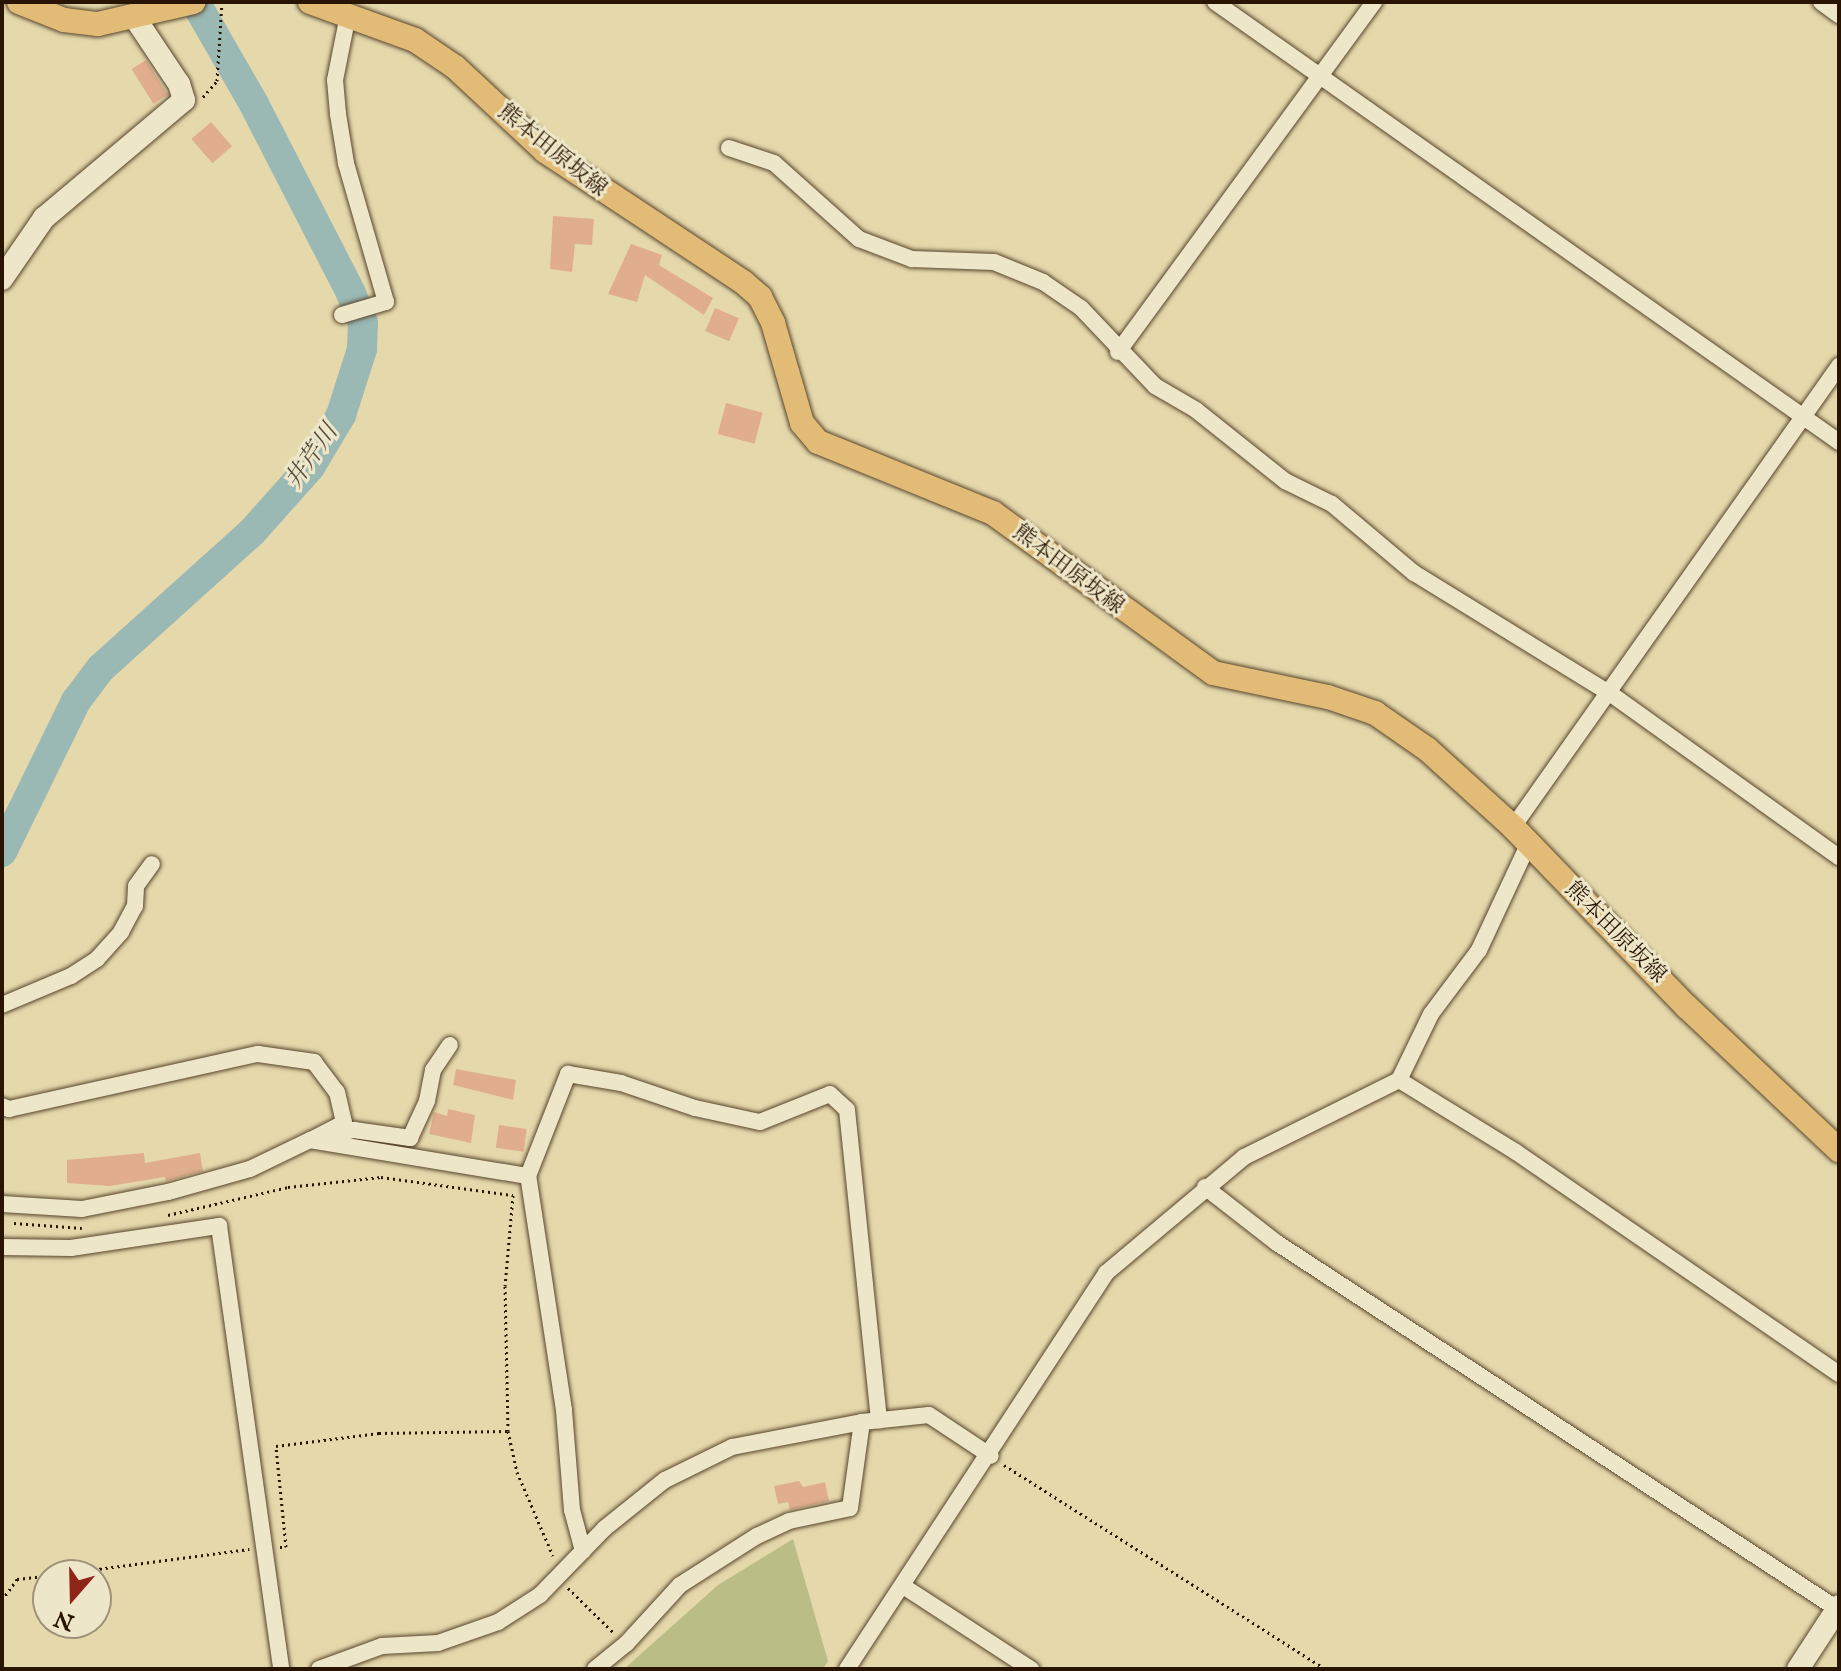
<!DOCTYPE html>
<meta charset="utf-8">
<style>
body{margin:0}
#map{position:relative;width:1841px;height:1671px;overflow:hidden;background:#e5d9ac;font-family:"IM FELL English","Noto Serif JP",serif}
div>[style]{position:absolute}
[style*='--x']{left:calc(var(--x)*1px);top:calc(var(--y)*1px);width:calc(var(--w)*1px);rotate:calc(var(--a)*1deg)}
.green>*{inset:0;background:#babe86}
.river>*{height:30px;margin:-15px;padding:0 15px;transform-origin:15px;border-radius:15px;background:#9ab8b4}
.building>*{inset:0;background:#e0ae8e;transform-origin:0 0}
.path>*{height:3px;margin-top:-1.5px;transform-origin:0;background:repeating-linear-gradient(90deg,#291402 0 2px,transparent 0 6px)}
.roads{filter:drop-shadow(0 0 2px #58452c) drop-shadow(0 0 2px #58452c)}
.street>*{height:16px;margin:-8px;padding:0 8px;transform-origin:8px;border-radius:8px;background:#eee6c9}
.secondary>*{height:22px;margin:-11px;padding:0 11px;transform-origin:11px;border-radius:11px;background:#eee6c9}
.primary>*{height:24px;margin:-12px;padding:0 12px;transform-origin:12px;border-radius:12px;background:#e2bc76}
span{translate:-50% -50%;white-space:nowrap;text-align:center;line-height:1.15;-webkit-text-stroke:6px #eee6c9;paint-order:stroke}
.street-label{font-size:22px;color:#291402}
.water-label{font-size:24px;color:#514d40;font-style:italic}
.frame{position:absolute;inset:0;border:4px solid #291402;pointer-events:none}
.north{position:absolute;left:32px;top:1559px;width:80px;height:80px;box-sizing:border-box;background:#eee6c9;border:2px solid #9f9279;border-radius:50%;rotate:200deg;font-size:22px;font-weight:700;line-height:32px;text-align:center;color:#291402}
.north::after{content:'';display:block;margin:auto;width:28px;height:36px;background:#8f2418;clip-path:polygon(50% 0,100% 100%,50% 72%,0 100%)}
</style>
<div id="map">
<div class="green">
<div style="clip-path:polygon(793px 1539px,828px 1661px,823px 1669px,624px 1669px,718px 1585px)"></div>
</div>
<div class="river">
<div style="--x:2;--y:852;--w:168;--a:-63.9"></div>
<div style="--x:76;--y:701;--w:41;--a:-52.9"></div>
<div style="--x:101;--y:668;--w:203;--a:-42"></div>
<div style="--x:252;--y:532;--w:87;--a:-48.3"></div>
<div style="--x:310;--y:467;--w:61;--a:-59.2"></div>
<div style="--x:341;--y:415;--w:69;--a:-72.3"></div>
<div style="--x:362;--y:349;--w:26;--a:-88"></div>
<div style="--x:363;--y:323;--w:32;--a:-112"></div>
<div style="--x:351;--y:293;--w:212;--a:-117.2"></div>
<div style="--x:254;--y:104;--w:118;--a:-120"></div>
</div>
<div class="building">
<div style="left:146px;top:60px;width:41px;height:17px;rotate:58deg"></div>
<div style="left:211px;top:122px;width:32px;height:26px;rotate:49deg"></div>
<div style="clip-path:polygon(553px 216px,594px 219px,592px 245px,575px 244px,572px 272px,550px 269px)"></div>
<div style="clip-path:polygon(631px 244px,662px 255px,659px 265px,713px 298px,704px 315px,645px 275px,637px 302px,608px 294px)"></div>
<div style="left:715px;top:308px;width:26px;height:25px;rotate:23deg"></div>
<div style="left:726px;top:403px;width:38px;height:32px;rotate:15deg"></div>
<div style="clip-path:polygon(456px 1069px,516px 1080px,513px 1100px,453px 1085px)"></div>
<div style="clip-path:polygon(448px 1109px,475px 1115px,471px 1143px,429px 1134px,434px 1112px,447px 1116px)"></div>
<div style="left:499px;top:1125px;width:28px;height:23px;rotate:8deg"></div>
<div style="clip-path:polygon(144px 1153px,145px 1163px,200px 1153px,203px 1171px,166px 1181px,165px 1177px,110px 1186px,67px 1183px,67px 1160px)"></div>
<div style="clip-path:polygon(799px 1481px,803px 1487px,825px 1482px,829px 1501px,790px 1510px,788px 1502px,778px 1504px,774px 1486px)"></div>
</div>
<div class="path">
<div style="--x:203;--y:97;--w:21;--a:-49"></div>
<div style="--x:217;--y:81;--w:79;--a:-86.4"></div>
<div style="--x:168;--y:1215;--w:123;--a:-13.1"></div>
<div style="--x:288;--y:1187;--w:94;--a:-6.1"></div>
<div style="--x:381;--y:1177;--w:133;--a:7.8"></div>
<div style="--x:513;--y:1195;--w:91;--a:95"></div>
<div style="--x:505;--y:1286;--w:145;--a:88.8"></div>
<div style="--x:508;--y:1431;--w:42;--a:77.6"></div>
<div style="--x:517;--y:1472;--w:91;--a:66.8"></div>
<div style="--x:14;--y:1223;--w:68;--a:4.2"></div>
<div style="--x:1004;--y:1465;--w:380;--a:32.4"></div>
<div style="--x:280;--y:1547;--w:6;--a:0"></div>
<div style="--x:286;--y:1547;--w:101;--a:-95.7"></div>
<div style="--x:276;--y:1446;--w:104;--a:-7.2"></div>
<div style="--x:379;--y:1433;--w:129;--a:-0.9"></div>
<div style="--x:52;--y:1575;--w:199;--a:-7.5"></div>
<div style="--x:568;--y:1588;--w:64;--a:44.4"></div>
<div style="--x:2;--y:1600;--w:26;--a:-54"></div>
<div style="--x:17;--y:1579;--w:31;--a:-6"></div>
</div>
<div class="roads">
<div class="street">
<div style="--x:1215;--y:2;--w:764;--a:35.19"></div>
<div style="--x:1821;--y:2;--w:22;--a:36"></div>
<div style="--x:729;--y:148;--w:47;--a:18.4"></div>
<div style="--x:774;--y:163;--w:114;--a:41.8"></div>
<div style="--x:859;--y:239;--w:57;--a:20.7"></div>
<div style="--x:912;--y:259;--w:82;--a:2.1"></div>
<div style="--x:994;--y:262;--w:53;--a:22.2"></div>
<div style="--x:1043;--y:282;--w:46;--a:34.4"></div>
<div style="--x:1081;--y:308;--w:108;--a:46.5"></div>
<div style="--x:1155;--y:386;--w:48;--a:30.3"></div>
<div style="--x:1196;--y:410;--w:114;--a:38.6"></div>
<div style="--x:1285;--y:481;--w:52;--a:26.1"></div>
<div style="--x:1332;--y:504;--w:107;--a:40.1"></div>
<div style="--x:1414;--y:573;--w:231;--a:31.6"></div>
<div style="--x:1611;--y:694;--w:280;--a:35.6"></div>
<div style="--x:342;--y:315;--w:46;--a:-16.5"></div>
<div style="--x:386;--y:302;--w:145;--a:-106.1"></div>
<div style="--x:346;--y:163;--w:50;--a:-99.3"></div>
<div style="--x:338;--y:114;--w:34;--a:-95"></div>
<div style="--x:335;--y:80;--w:66;--a:-78.7"></div>
<div style="--x:1118;--y:352;--w:434;--a:-53.8"></div>
<div style="--x:1513;--y:827;--w:565;--a:-54.73"></div>
<div style="--x:2;--y:1005;--w:75;--a:-22.8"></div>
<div style="--x:71;--y:976;--w:31;--a:-33"></div>
<div style="--x:97;--y:959;--w:36;--a:-48"></div>
<div style="--x:121;--y:932;--w:30;--a:-62"></div>
<div style="--x:135;--y:906;--w:20;--a:-87"></div>
<div style="--x:136;--y:886;--w:27;--a:-54"></div>
<div style="--x:1399;--y:1080;--w:137;--a:31.6"></div>
<div style="--x:1516;--y:1152;--w:392;--a:34.5"></div>
<div style="--x:2;--y:1106;--w:8;--a:23"></div>
<div style="--x:9;--y:1109;--w:255;--a:-12.5"></div>
<div style="--x:258;--y:1054;--w:57;--a:8.1"></div>
<div style="--x:314;--y:1062;--w:38;--a:53"></div>
<div style="--x:337;--y:1092;--w:32;--a:77"></div>
<div style="--x:344;--y:1123;--w:36;--a:153"></div>
<div style="--x:332;--y:1135;--w:23;--a:-13"></div>
<div style="--x:354;--y:1130;--w:57;--a:8.1"></div>
<div style="--x:410;--y:1138;--w:41;--a:-65.3"></div>
<div style="--x:427;--y:1101;--w:32;--a:-79"></div>
<div style="--x:433;--y:1070;--w:30;--a:-56"></div>
<div style="--x:1205;--y:1187;--w:91;--a:37.9"></div>
<div style="--x:1277;--y:1243;--w:671;--a:33.15"></div>
<div style="--x:2;--y:1204;--w:80;--a:3.6"></div>
<div style="--x:82;--y:1209;--w:88;--a:-11.2"></div>
<div style="--x:168;--y:1192;--w:85;--a:-15.7"></div>
<div style="--x:250;--y:1169;--w:67;--a:-25.8"></div>
<div style="--x:310;--y:1140;--w:221;--a:9.4"></div>
<div style="--x:2;--y:1247;--w:69;--a:0.8"></div>
<div style="--x:71;--y:1248;--w:150;--a:-8.5"></div>
<div style="--x:219;--y:1226;--w:447;--a:82"></div>
<div style="--x:583;--y:1551;--w:42;--a:-105"></div>
<div style="--x:572;--y:1510;--w:100;--a:-94.6"></div>
<div style="--x:564;--y:1410;--w:237;--a:-98.7"></div>
<div style="--x:528;--y:1176;--w:110;--a:-68.6"></div>
<div style="--x:568;--y:1074;--w:54;--a:9.6"></div>
<div style="--x:621;--y:1083;--w:78;--a:18.7"></div>
<div style="--x:695;--y:1108;--w:66;--a:12.2"></div>
<div style="--x:760;--y:1122;--w:75;--a:-21.8"></div>
<div style="--x:830;--y:1094;--w:23;--a:43"></div>
<div style="--x:847;--y:1110;--w:312;--a:84.1"></div>
<div style="--x:903;--y:1586;--w:153;--a:33"></div>
<div style="--x:319;--y:1669;--w:67;--a:-20.1"></div>
<div style="--x:382;--y:1646;--w:56;--a:-3.1"></div>
<div style="--x:438;--y:1643;--w:64;--a:-19.3"></div>
<div style="--x:498;--y:1622;--w:50;--a:-32.7"></div>
<div style="--x:540;--y:1595;--w:93;--a:-45.9"></div>
<div style="--x:605;--y:1528;--w:77;--a:-38.7"></div>
<div style="--x:665;--y:1480;--w:75;--a:-26.2"></div>
<div style="--x:732;--y:1447;--w:132;--a:-10.9"></div>
<div style="--x:595;--y:1669;--w:40;--a:-39"></div>
<div style="--x:626;--y:1644;--w:80;--a:-47.5"></div>
<div style="--x:680;--y:1585;--w:91;--a:-32.5"></div>
<div style="--x:757;--y:1536;--w:35;--a:-25"></div>
<div style="--x:789;--y:1521;--w:62;--a:-12"></div>
<div style="--x:850;--y:1508;--w:87;--a:-82.1"></div>
<div style="--x:862;--y:1422;--w:67;--a:-6"></div>
<div style="--x:929;--y:1415;--w:74;--a:33.5"></div>
<div style="--x:847;--y:1669;--w:473;--a:-56.8"></div>
<div style="--x:1106;--y:1273;--w:180;--a:-40"></div>
<div style="--x:1244;--y:1157;--w:173;--a:-26.4"></div>
<div style="--x:1399;--y:1080;--w:73;--a:-64.1"></div>
<div style="--x:1431;--y:1014;--w:80;--a:-53.1"></div>
<div style="--x:1479;--y:950;--w:118;--a:-65"></div>
</div>
<div class="secondary">
<div style="--x:2;--y:279;--w:74;--a:-55.5"></div>
<div style="--x:44;--y:218;--w:183;--a:-40.1"></div>
<div style="--x:184;--y:100;--w:17;--a:-107"></div>
<div style="--x:179;--y:84;--w:79;--a:-123.7"></div>
<div style="--x:1798;--y:1669;--w:75;--a:-56.9"></div>
</div>
<div class="primary">
<div style="--x:19;--y:2;--w:48;--a:21.8"></div>
<div style="--x:64;--y:20;--w:34;--a:7"></div>
<div style="--x:98;--y:24;--w:98;--a:-13"></div>
<div style="--x:310;--y:2;--w:112;--a:19.9"></div>
<div style="--x:415;--y:40;--w:48;--a:34"></div>
<div style="--x:455;--y:67;--w:123;--a:43"></div>
<div style="--x:545;--y:151;--w:237;--a:33.5"></div>
<div style="--x:743;--y:282;--w:23;--a:41"></div>
<div style="--x:760;--y:297;--w:29;--a:63"></div>
<div style="--x:773;--y:323;--w:104;--a:73.8"></div>
<div style="--x:802;--y:423;--w:25;--a:50"></div>
<div style="--x:818;--y:442;--w:189;--a:22.1"></div>
<div style="--x:993;--y:513;--w:272;--a:36"></div>
<div style="--x:1213;--y:673;--w:117;--a:11.8"></div>
<div style="--x:1328;--y:697;--w:50;--a:18.8"></div>
<div style="--x:1375;--y:713;--w:63;--a:34.7"></div>
<div style="--x:1427;--y:749;--w:116;--a:42.2"></div>
<div style="--x:1513;--y:827;--w:250;--a:46"></div>
<div style="--x:1687;--y:1007;--w:209;--a:43.3"></div>
</div>
</div>
<div class="street-label">
<span style="left:552px;top:151px;rotate:39deg">熊本田原坂線</span>
<span style="left:1068px;top:570px;rotate:37deg">熊本田原坂線</span>
<span style="left:1615px;top:933px;rotate:45deg">熊本田原坂線</span>
</div>
<div class="water-label">
<span style="left:312px;top:457px;rotate:-55deg">井芹川</span>
</div>
<div class="frame"></div>
<div class="north">N</div>
</div>
